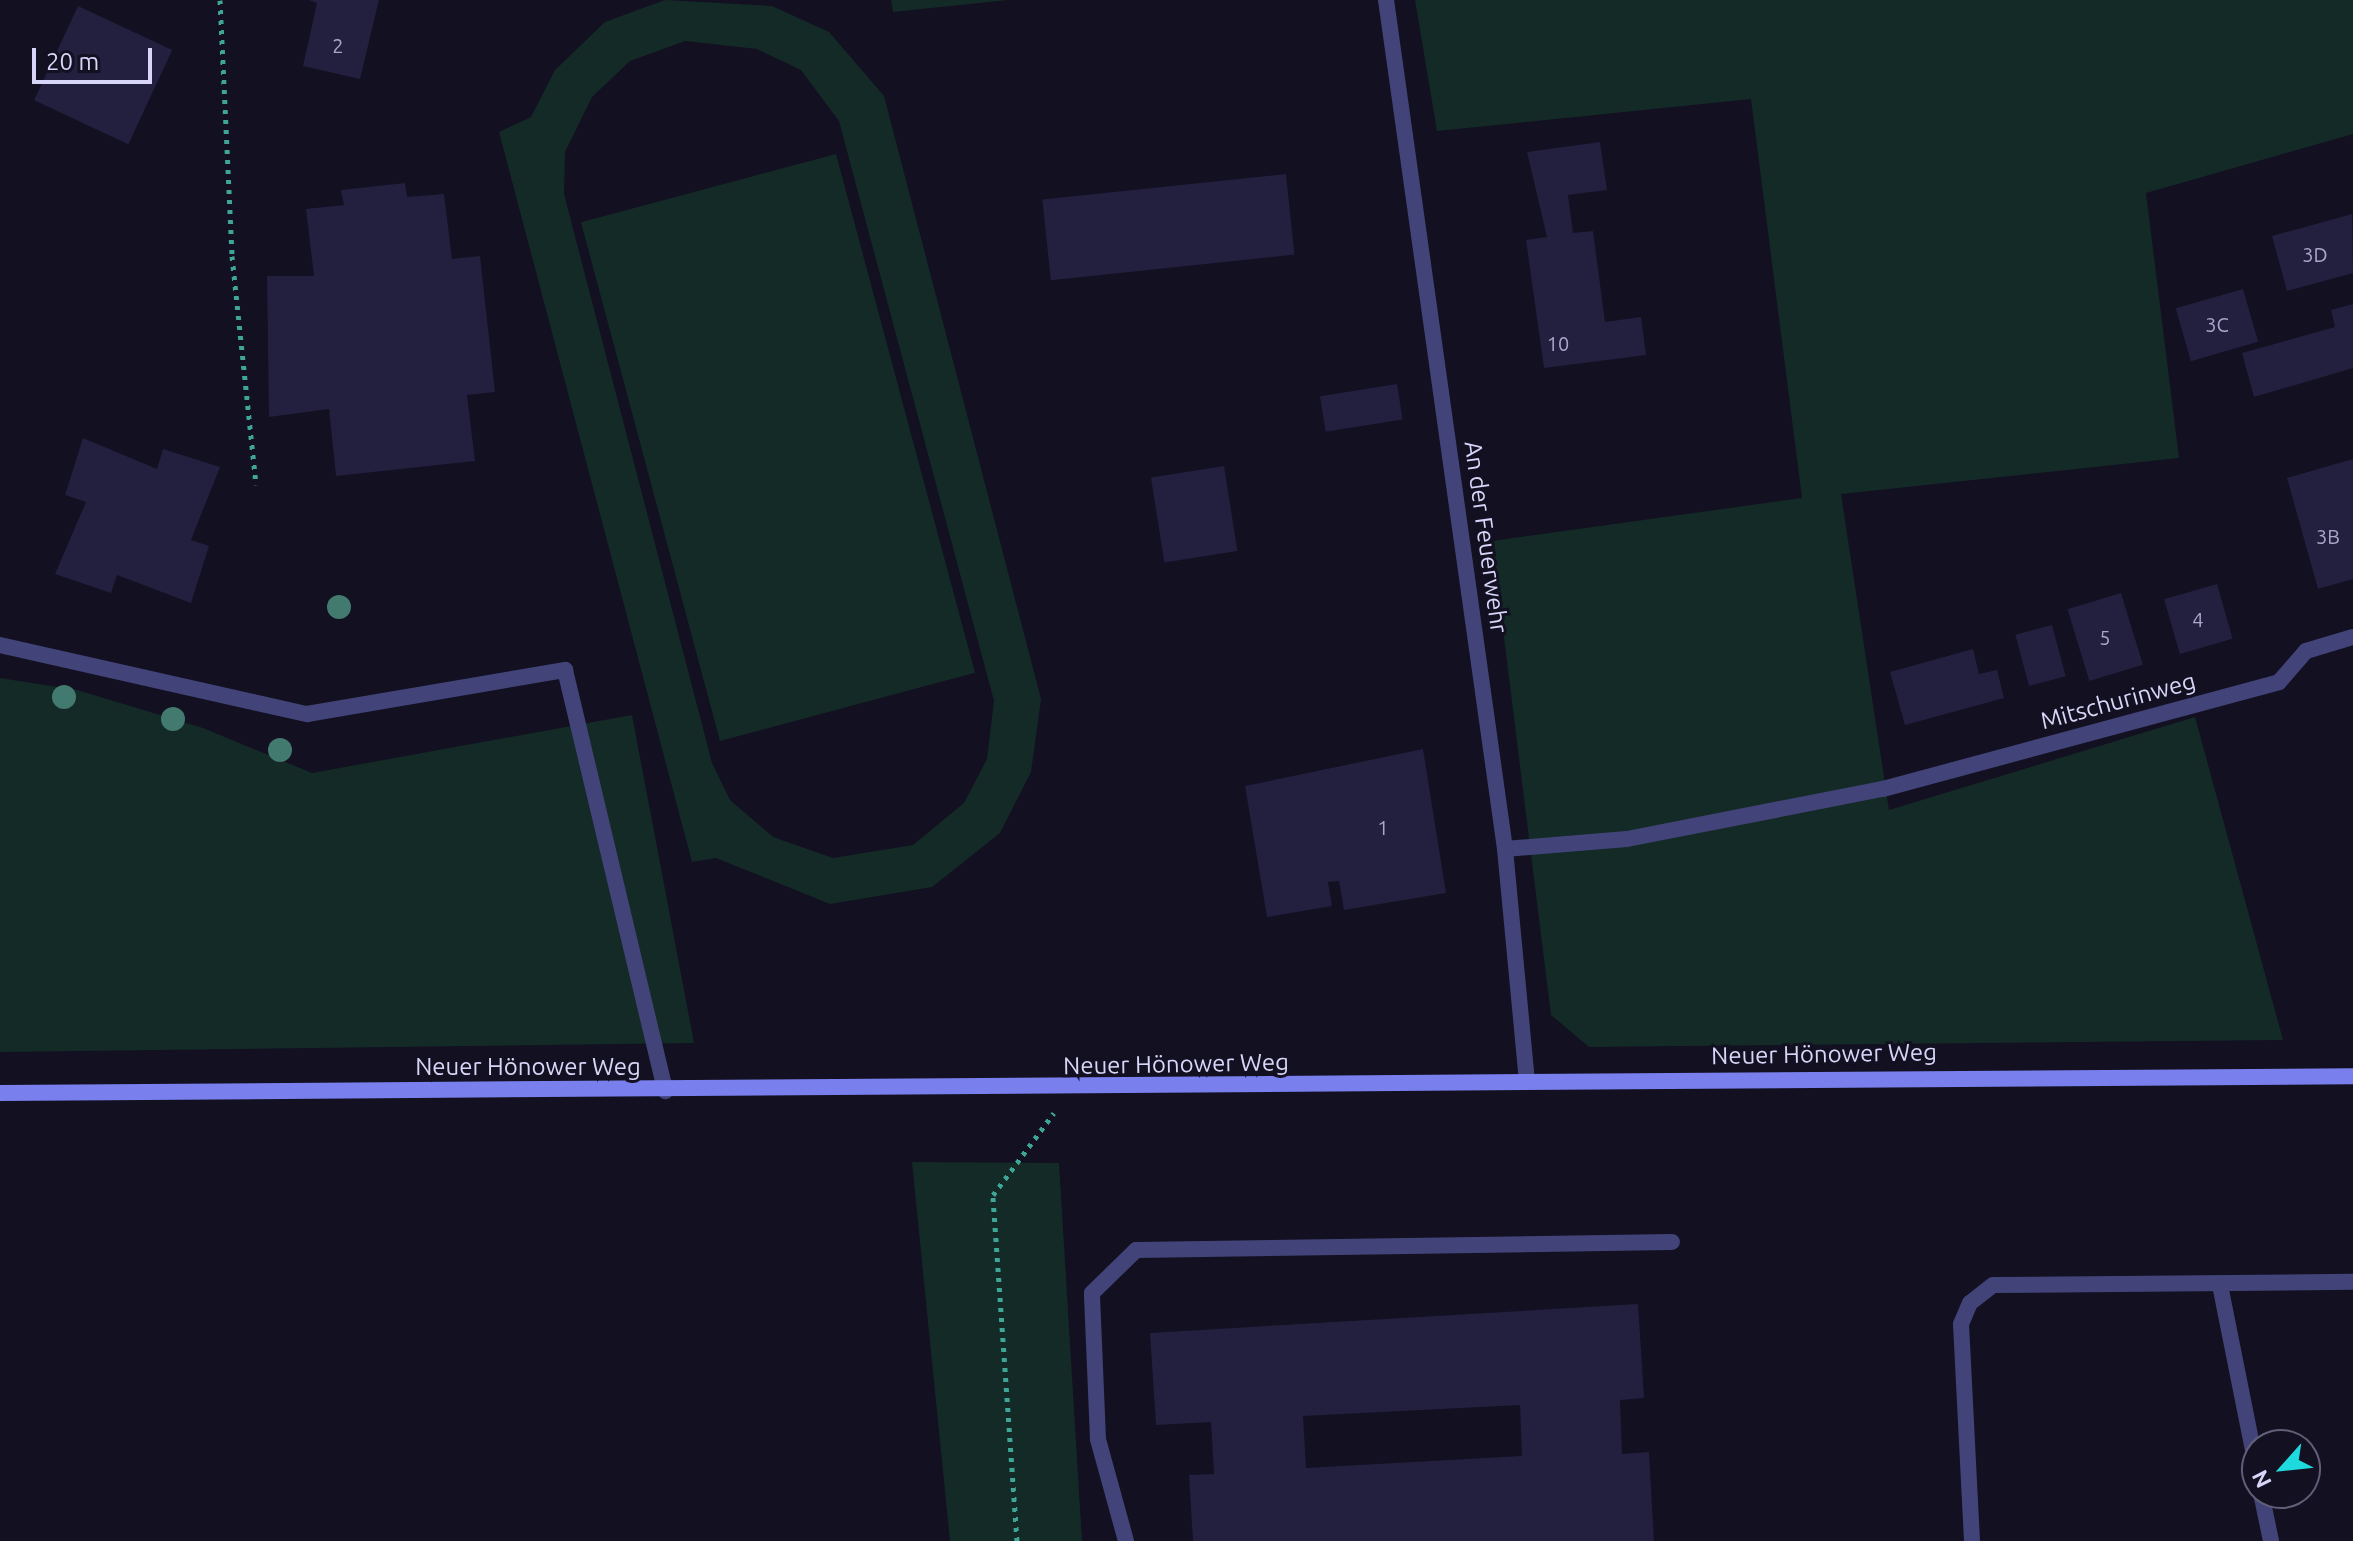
<!DOCTYPE html>
<meta charset="utf-8">
<style>
body{margin:0}
#map{position:relative;width:2353px;height:1541px;overflow:hidden;background:#121021;font-family:Ubuntu,sans-serif}
div>[style]{position:absolute}
[style*='--x']{left:calc(var(--x)*1px);top:calc(var(--y)*1px);width:calc(var(--w)*1px);rotate:calc(var(--a)*1deg)}
.green>*{inset:0;background:#142a27;transform-origin:0 0}
.building>*{inset:0;background:#231f3f;transform-origin:0 0}
.path>*{height:5px;margin-top:-2.5px;transform-origin:0;background:repeating-linear-gradient(90deg,#3ea597 0 4px,transparent 0 10px)}
.lane>*{height:16px;margin:-8px;padding:0 8px;transform-origin:8px;border-radius:8px;background:#424479}
.street>*{height:16px;margin:-8px;padding:0 8px;transform-origin:8px;border-radius:8px;background:#424479}
.secondary>*{height:16px;margin:-8px;padding:0 8px;transform-origin:8px;border-radius:8px;background:#797fed}
.trees>*{width:24px;height:24px;margin:-12px;border-radius:50%;background:#437a6f}
span{translate:-50% -50%;white-space:nowrap;text-align:center;line-height:1.15;-webkit-text-stroke:6px #121021;paint-order:stroke}
.number-label{font-size:20px;color:#aaa8ca}
.number-label span{-webkit-text-stroke-width:0}
.street-label{font-size:24px;color:#d7d6f9}
.north{position:absolute;left:2241px;top:1429px;width:80px;height:80px;box-sizing:border-box;background:#121021;border:2px solid #615f77;border-radius:50%;rotate:243deg;font-size:22px;font-weight:700;line-height:32px;text-align:center;color:#d7d6f9}
.north::after{content:'';display:block;margin:auto;width:28px;height:36px;background:#1ed9dd;clip-path:polygon(50% 0,100% 100%,50% 72%,0 100%)}
.scale{position:absolute;left:32px;top:48px;width:120px;height:36px;box-sizing:border-box;border:4px solid #d7d6f9;border-top:0;padding-left:10px;font-size:24px;line-height:28px;white-space:nowrap;color:#d7d6f9;-webkit-text-stroke:6px #121021;paint-order:stroke}
</style>
<div id="map">
<div class="green">
<div style="clip-path:polygon(evenodd,665px 0,772px 6px,829px 32px,884px 96px,1041px 699px,1031px 772px,1000px 833px,932px 887px,830px 904px,716px 858px,692px 862px,499px 132px,531px 117px,555px 70px,605px 22px,665px 0,685px 41px,757px 49px,801px 70px,839px 121px,994px 701px,987px 759px,964px 803px,913px 845px,833px 858px,773px 837px,730px 800px,712px 763px,564px 194px,565px 152px,592px 97px,630px 61px,685px 41px)"></div>
<div style="clip-path:polygon(891px 0,1008px 0,893px 12px)"></div>
<div style="clip-path:polygon(1415px 0,2353px 0,2353px 134px,2146px 193px,2179px 458px,1841px 494px,1889px 810px,2195px 717px,2283px 1040px,1589px 1047px,1551px 1015px,1492px 541px,1802px 498px,1751px 99px,1437px 131px)"></div>
<div style="left:836px;top:154px;width:537px;height:264px;rotate:75deg"></div>
<div style="clip-path:polygon(0 678px,77px 690px,203px 728px,312px 773px,632px 715px,694px 1043px,0 1052px)"></div>
<div style="clip-path:polygon(912px 1162px,1059px 1163px,1082px 1541px,950px 1541px)"></div>
</div>
<div class="building">
<div style="clip-path:polygon(309px 0,379px 0,360px 79px,303px 66px,317px 3px)"></div>
<div style="left:78px;top:6px;width:104px;height:104px;rotate:25deg"></div>
<div style="clip-path:polygon(1600px 142px,1607px 190px,1568px 195px,1573px 233px,1593px 231px,1605px 322px,1641px 317px,1646px 355px,1544px 368px,1526px 240px,1547px 237px,1527px 152px)"></div>
<div style="left:1286px;top:174px;width:81px;height:245px;rotate:84deg"></div>
<div style="clip-path:polygon(405px 183px,407px 197px,444px 194px,452px 259px,480px 256px,495px 392px,467px 395px,475px 461px,336px 476px,329px 409px,269px 417px,267px 276px,314px 276px,306px 209px,344px 205px,341px 190px)"></div>
<div style="clip-path:polygon(2352px 214px,2353px 273px,2287px 291px,2272px 236px)"></div>
<div style="left:2243px;top:289px;width:55px;height:70px;rotate:74deg"></div>
<div style="clip-path:polygon(2353px 304px,2353px 368px,2254px 397px,2242px 353px,2335px 327px,2331px 310px)"></div>
<div style="left:1397px;top:384px;width:36px;height:78px;rotate:81deg"></div>
<div style="clip-path:polygon(83px 438px,157px 469px,163px 449px,220px 467px,191px 540px,209px 546px,191px 603px,117px 575px,111px 593px,55px 574px,86px 502px,65px 495px)"></div>
<div style="clip-path:polygon(2353px 459px,2353px 579px,2318px 589px,2287px 478px)"></div>
<div style="left:1224px;top:466px;width:86px;height:74px;rotate:81deg"></div>
<div style="left:2217px;top:584px;width:57px;height:55px;rotate:74deg"></div>
<div style="left:2121px;top:593px;width:75px;height:56px;rotate:73deg"></div>
<div style="left:2052px;top:625px;width:53px;height:38px;rotate:75deg"></div>
<div style="clip-path:polygon(1973px 649px,1979px 674px,1997px 670px,2004px 698px,1905px 725px,1890px 672px)"></div>
<div style="clip-path:polygon(1423px 749px,1446px 893px,1344px 910px,1339px 881px,1328px 882px,1332px 906px,1267px 917px,1245px 786px)"></div>
<div style="clip-path:polygon(evenodd,1638px 1304px,1644px 1398px,1620px 1400px,1622px 1454px,1649px 1452px,1654px 1541px,1193px 1541px,1189px 1475px,1214px 1474px,1211px 1422px,1156px 1425px,1150px 1333px,1638px 1304px,1520px 1405px,1522px 1456px,1306px 1468px,1303px 1416px,1520px 1405px)"></div>
</div>
<div class="path">
<div style="--x:220;--y:0;--w:256;--a:87.3"></div>
<div style="--x:232;--y:256;--w:230;--a:84"></div>
<div style="--x:1017;--y:1541;--w:347;--a:-94"></div>
<div style="--x:993;--y:1195;--w:102;--a:-53.4"></div>
</div>
<div class="lane">
<div style="--x:0;--y:645;--w:315;--a:12.7"></div>
<div style="--x:307;--y:714;--w:262;--a:-9.7"></div>
<div style="--x:565;--y:670;--w:433;--a:76.6"></div>
<div style="--x:1505;--y:849;--w:122;--a:-4.7"></div>
<div style="--x:1627;--y:839;--w:261;--a:-11.1"></div>
<div style="--x:1883;--y:789;--w:410;--a:-15.1"></div>
<div style="--x:2279;--y:682;--w:41;--a:-48.9"></div>
<div style="--x:2220;--y:1285;--w:190;--a:78.7"></div>
<div style="--x:2261;--y:1493;--w:49;--a:78.2"></div>
<div style="--x:1126;--y:1541;--w:106;--a:-105.4"></div>
<div style="--x:1098;--y:1439;--w:146;--a:-92.4"></div>
<div style="--x:1092;--y:1293;--w:62;--a:-44.3"></div>
<div style="--x:1136;--y:1250;--w:536;--a:-0.86"></div>
<div style="--x:1972;--y:1541;--w:217;--a:-92.9"></div>
<div style="--x:1961;--y:1324;--w:23;--a:-67"></div>
<div style="--x:1970;--y:1303;--w:29;--a:-38"></div>
<div style="--x:1993;--y:1285;--w:360;--a:-0.5"></div>
</div>
<div class="street">
<div style="--x:1386;--y:0;--w:857;--a:82.02"></div>
<div style="--x:1505;--y:849;--w:234;--a:84.6"></div>
<div style="--x:2306;--y:651;--w:49;--a:-16.6"></div>
</div>
<div class="secondary">
<div style="--x:0;--y:1093;--w:2353;--a:-0.41"></div>
</div>
<div class="trees">
<div style="left:339px;top:607px"></div>
<div style="left:64px;top:697px"></div>
<div style="left:173px;top:719px"></div>
<div style="left:280px;top:750px"></div>
</div>
<div class="number-label">
<span style="left:338px;top:45px">2</span>
<span style="left:2315px;top:254px">3D</span>
<span style="left:2217px;top:324px">3C</span>
<span style="left:1558px;top:343px">10</span>
<span style="left:2328px;top:536px">3B</span>
<span style="left:2198px;top:619px">4</span>
<span style="left:2105px;top:637px">5</span>
<span style="left:1383px;top:827px">1</span>
</div>
<div class="street-label">
<span style="left:1486px;top:537px;rotate:82deg">An der Feuerwehr</span>
<span style="left:2118px;top:701px;rotate:-15deg">Mitschurinweg</span>
<span style="left:1824px;top:1054px;rotate:-1deg">Neuer Hönower Weg</span>
<span style="left:1176px;top:1064px;rotate:-1deg">Neuer Hönower Weg</span>
<span style="left:528px;top:1067px">Neuer Hönower Weg</span>
</div>
<div class="north">N</div>
<div class="scale">20 m</div>
</div>
